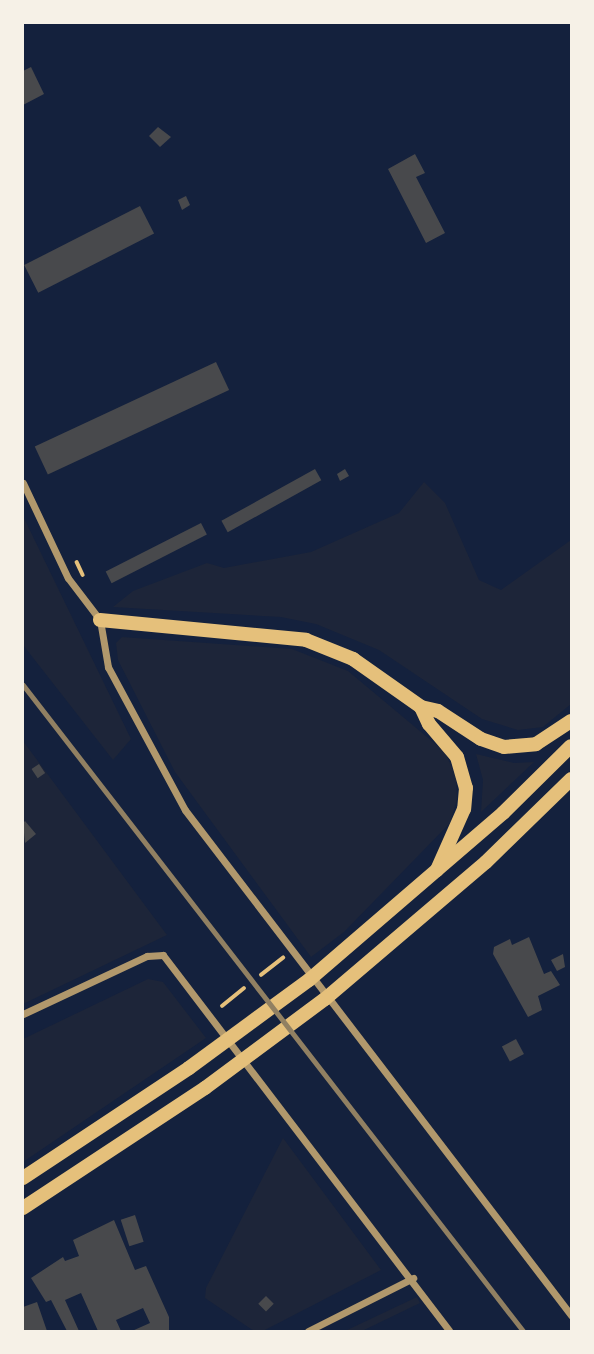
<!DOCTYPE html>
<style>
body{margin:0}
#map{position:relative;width:594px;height:1354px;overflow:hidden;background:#14213d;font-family:Jost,sans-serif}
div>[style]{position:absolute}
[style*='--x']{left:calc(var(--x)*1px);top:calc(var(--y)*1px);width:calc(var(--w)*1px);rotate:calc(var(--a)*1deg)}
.green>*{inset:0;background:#1d2539}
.building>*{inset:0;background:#48494c;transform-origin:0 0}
.path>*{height:3.5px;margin:-1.75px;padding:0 1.75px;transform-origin:1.75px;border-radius:1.75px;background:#e5c07b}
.minor>*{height:7px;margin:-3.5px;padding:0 3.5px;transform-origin:3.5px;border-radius:3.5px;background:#b1986c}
.trunk>*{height:14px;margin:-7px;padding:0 7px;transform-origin:7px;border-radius:7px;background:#e5c07b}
.rail>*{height:5px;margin:-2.5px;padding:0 2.5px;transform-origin:2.5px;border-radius:2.5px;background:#918062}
span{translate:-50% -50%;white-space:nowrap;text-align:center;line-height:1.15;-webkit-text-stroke:6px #f6f1e7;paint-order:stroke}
.frame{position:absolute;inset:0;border:24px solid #f6f1e7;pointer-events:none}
</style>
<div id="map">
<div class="green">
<div style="clip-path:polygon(424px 482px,445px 503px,479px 580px,501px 590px,571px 540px,571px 704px,543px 727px,518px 730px,482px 719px,379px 650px,316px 624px,281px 617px,113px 607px,133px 591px,207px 563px,224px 568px,311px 552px,399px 513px)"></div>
<div style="clip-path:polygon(23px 516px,131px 739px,113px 760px,23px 645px)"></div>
<div style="clip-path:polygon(122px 637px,292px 649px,348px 671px,445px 752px,456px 777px,457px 799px,450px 823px,344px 932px,311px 957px,175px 772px,118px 660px,116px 643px)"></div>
<div style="clip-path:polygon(23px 741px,167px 935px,23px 1004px)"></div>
<div style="clip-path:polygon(476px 754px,514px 763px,534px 762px,481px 812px,483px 780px)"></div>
<div style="clip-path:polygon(148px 979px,163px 982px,206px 1038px,23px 1162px,23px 1039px)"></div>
<div style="clip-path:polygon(283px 1138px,381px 1270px,263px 1331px,254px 1331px,205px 1298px,206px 1288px)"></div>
<div style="clip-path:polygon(417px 1297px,420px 1303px,362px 1331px,345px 1331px)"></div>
</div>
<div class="building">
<div style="clip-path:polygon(31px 67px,44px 94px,23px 105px,23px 71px)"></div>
<div style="clip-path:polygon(158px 127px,171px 137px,160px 147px,149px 136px)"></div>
<div style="clip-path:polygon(415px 154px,425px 173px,416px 177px,445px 233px,426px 243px,388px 169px)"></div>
<div style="clip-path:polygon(186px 196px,190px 205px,182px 210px,178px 200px)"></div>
<div style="left:140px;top:206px;width:31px;height:130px;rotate:63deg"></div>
<div style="left:216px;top:362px;width:31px;height:200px;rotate:65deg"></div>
<div style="left:315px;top:469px;width:13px;height:107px;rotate:61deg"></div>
<div style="clip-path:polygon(345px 469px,349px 476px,340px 481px,337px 474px)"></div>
<div style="left:201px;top:523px;width:13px;height:107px;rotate:63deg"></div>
<div style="left:39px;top:764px;width:11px;height:9px;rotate:56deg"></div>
<div style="clip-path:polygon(25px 821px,36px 834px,25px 843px,23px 823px)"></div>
<div style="clip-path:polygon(529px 937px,544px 974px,551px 971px,560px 985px,538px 996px,542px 1010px,528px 1017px,493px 954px,494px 947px,510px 939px,512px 945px)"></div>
<div style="clip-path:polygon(563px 954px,565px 967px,557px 971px,551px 960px)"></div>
<div style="left:516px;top:1039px;width:17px;height:16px;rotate:62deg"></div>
<div style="left:135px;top:1215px;width:28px;height:15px;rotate:72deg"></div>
<div style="clip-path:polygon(114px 1220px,135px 1270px,146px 1266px,169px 1317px,169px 1331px,132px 1331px,150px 1323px,143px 1308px,116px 1320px,121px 1331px,98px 1331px,81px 1293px,65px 1300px,79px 1331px,67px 1331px,51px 1300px,46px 1302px,31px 1278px,63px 1257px,65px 1261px,79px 1256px,73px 1240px)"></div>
<div style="left:266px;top:1296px;width:11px;height:11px;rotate:45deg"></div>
<div style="clip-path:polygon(37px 1302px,47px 1331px,23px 1331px,23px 1307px)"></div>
</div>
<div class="path">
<div style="--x:77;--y:562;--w:14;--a:65"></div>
<div style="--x:261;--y:975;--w:28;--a:-38"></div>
<div style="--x:222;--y:1006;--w:28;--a:-39"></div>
</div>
<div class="minor">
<div style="--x:23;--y:483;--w:105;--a:64.7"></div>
<div style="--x:68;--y:578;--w:53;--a:52.7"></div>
<div style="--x:100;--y:620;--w:48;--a:80.3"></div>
<div style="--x:108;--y:667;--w:162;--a:61.7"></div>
<div style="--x:185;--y:810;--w:636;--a:52.61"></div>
<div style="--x:23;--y:1014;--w:137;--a:-25.1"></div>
<div style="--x:147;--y:956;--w:16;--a:-4"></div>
<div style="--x:163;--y:955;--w:472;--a:52.7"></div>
<div style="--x:308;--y:1331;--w:118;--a:-26.8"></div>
</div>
<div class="trunk">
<div style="--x:100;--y:620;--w:207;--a:5.5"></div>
<div style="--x:306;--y:640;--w:51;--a:22"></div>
<div style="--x:353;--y:659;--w:83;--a:35.2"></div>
<div style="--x:421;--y:707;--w:17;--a:13"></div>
<div style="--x:438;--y:711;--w:51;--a:33.1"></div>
<div style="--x:481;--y:739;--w:24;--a:19"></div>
<div style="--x:504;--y:747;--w:32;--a:-5"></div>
<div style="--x:536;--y:744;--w:42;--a:-33.3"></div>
<div style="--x:421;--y:707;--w:19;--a:65"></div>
<div style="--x:429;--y:724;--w:43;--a:49.7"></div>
<div style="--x:457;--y:757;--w:32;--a:74"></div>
<div style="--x:466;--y:788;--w:21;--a:95"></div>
<div style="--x:464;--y:809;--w:67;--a:113.9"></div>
<div style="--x:23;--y:1178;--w:199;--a:-33.5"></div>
<div style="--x:189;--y:1068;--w:149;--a:-36.3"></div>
<div style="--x:309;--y:980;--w:256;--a:-40.7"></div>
<div style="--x:503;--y:813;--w:95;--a:-44.6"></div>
<div style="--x:23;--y:1208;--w:218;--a:-33.4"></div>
<div style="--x:205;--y:1088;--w:149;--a:-36.6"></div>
<div style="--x:325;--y:999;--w:211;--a:-40.4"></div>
<div style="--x:486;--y:862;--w:119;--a:-44.3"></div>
</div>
<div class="rail">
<div style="--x:23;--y:685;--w:817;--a:52.26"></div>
</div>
<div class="frame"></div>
</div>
